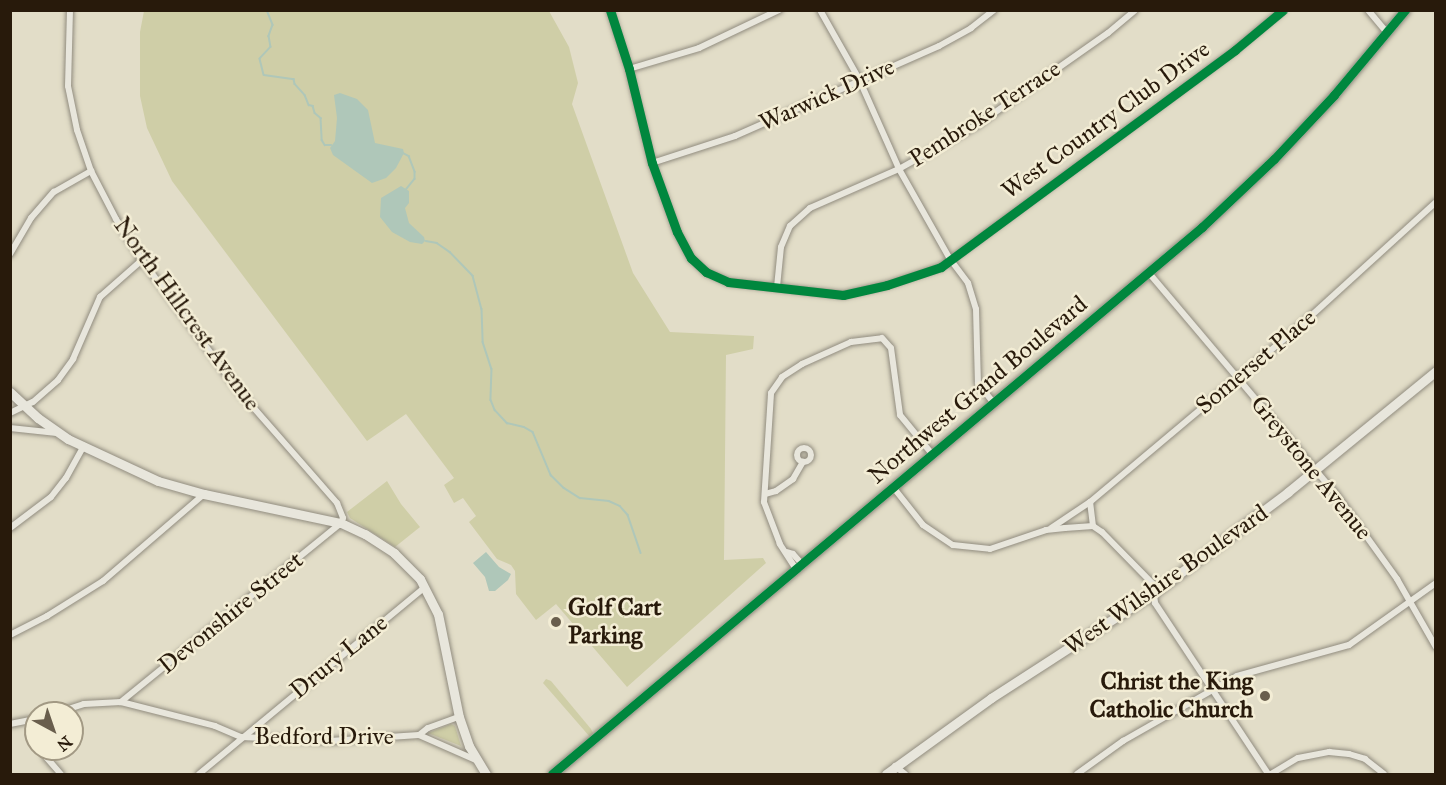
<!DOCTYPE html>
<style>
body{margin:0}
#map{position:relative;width:1446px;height:785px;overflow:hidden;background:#e2ddc8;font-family:"IM FELL Great Primer",serif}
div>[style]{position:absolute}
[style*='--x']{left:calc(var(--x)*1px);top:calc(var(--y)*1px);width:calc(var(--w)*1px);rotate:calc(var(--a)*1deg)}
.green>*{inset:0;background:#cfcea7}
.water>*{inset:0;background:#afc7b9}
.stream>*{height:1.5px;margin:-0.75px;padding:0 0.75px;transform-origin:0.75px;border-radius:0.75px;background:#afc7b9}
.roads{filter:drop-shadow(0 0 2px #918c7f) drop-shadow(0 0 2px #918c7f)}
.street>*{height:6px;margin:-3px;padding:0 3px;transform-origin:3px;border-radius:3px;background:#e8e6dc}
.street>.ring{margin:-3px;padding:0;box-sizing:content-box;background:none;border:6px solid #e8e6dc;border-radius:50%}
.secondary>*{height:9px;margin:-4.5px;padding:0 4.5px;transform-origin:4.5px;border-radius:4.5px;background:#e8e6dc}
.cycleway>*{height:9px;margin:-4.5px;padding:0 4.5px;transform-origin:4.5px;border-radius:4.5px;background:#00873e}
.dots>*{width:16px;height:16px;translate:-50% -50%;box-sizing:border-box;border:3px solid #f3edd5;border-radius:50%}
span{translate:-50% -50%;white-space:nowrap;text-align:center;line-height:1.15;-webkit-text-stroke:5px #f3edd5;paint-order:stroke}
.street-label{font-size:24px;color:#281a0b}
.poi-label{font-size:24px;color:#281a0b;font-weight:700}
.left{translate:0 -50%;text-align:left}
.right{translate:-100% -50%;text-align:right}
.frame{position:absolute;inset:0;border:12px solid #281a0b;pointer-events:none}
.north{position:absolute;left:24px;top:701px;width:60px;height:60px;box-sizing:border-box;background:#f3edd5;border:2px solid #a29984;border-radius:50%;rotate:140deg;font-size:16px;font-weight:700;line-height:24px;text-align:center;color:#281a0b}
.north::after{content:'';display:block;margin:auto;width:21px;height:27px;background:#695e4d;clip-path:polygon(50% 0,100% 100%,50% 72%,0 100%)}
</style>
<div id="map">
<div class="green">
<div style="clip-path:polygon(144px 11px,549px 11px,569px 47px,578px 83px,572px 104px,633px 273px,670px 332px,754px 336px,753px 349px,726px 355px,724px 560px,763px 558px,766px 563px,627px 687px,556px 604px,536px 620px,516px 594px,515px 571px,511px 565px,497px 559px,469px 522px,476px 516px,463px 498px,454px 503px,444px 485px,454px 478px,406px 414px,367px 441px,172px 181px,147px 128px,140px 96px,140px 32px)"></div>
<div style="clip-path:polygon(387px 481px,401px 504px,420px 527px,395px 547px,350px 518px,347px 512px)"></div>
<div style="clip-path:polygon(546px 679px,551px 681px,591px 729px,593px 733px,590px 737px,543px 683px)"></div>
<div style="clip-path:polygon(451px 724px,455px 726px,461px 746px,428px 733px)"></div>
</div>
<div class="water">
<div style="clip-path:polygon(340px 93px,357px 99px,368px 110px,375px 143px,403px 149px,404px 153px,396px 168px,386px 178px,372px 183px,333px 155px,330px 148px,335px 141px,337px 118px,334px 95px)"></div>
<div style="clip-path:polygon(401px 186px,409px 191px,409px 203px,405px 208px,409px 223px,424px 237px,425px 241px,422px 244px,410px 242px,392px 232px,380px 217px,381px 198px)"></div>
<div style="clip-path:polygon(486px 552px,499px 567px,511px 574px,508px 580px,495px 591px,489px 591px,485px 577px,473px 563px)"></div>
</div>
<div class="stream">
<div style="--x:267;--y:10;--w:16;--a:68"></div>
<div style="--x:273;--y:25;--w:12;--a:110"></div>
<div style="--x:269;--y:36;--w:11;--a:80"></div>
<div style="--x:271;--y:47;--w:16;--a:133"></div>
<div style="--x:260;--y:59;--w:16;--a:76"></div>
<div style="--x:264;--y:75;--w:30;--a:8"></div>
<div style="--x:294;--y:79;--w:5;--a:79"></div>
<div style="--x:295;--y:84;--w:15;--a:48"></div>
<div style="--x:305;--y:95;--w:11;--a:68"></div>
<div style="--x:309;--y:105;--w:4;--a:14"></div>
<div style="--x:313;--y:106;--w:7;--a:74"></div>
<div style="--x:315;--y:113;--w:8;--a:40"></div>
<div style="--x:321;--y:118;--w:22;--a:87"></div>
<div style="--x:322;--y:140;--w:6;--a:59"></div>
<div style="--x:325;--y:145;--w:6;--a:0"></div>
<div style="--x:403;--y:153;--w:7;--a:27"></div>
<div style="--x:409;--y:156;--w:17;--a:69"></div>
<div style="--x:415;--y:172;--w:7;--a:90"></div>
<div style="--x:415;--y:179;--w:13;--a:129"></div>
<div style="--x:426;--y:241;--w:11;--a:10"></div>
<div style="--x:437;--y:243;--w:16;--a:35"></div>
<div style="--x:450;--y:252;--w:33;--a:46"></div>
<div style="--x:473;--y:276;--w:34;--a:75"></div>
<div style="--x:482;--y:309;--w:33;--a:88"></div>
<div style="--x:483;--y:342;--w:28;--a:72"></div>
<div style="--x:492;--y:369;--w:31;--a:92"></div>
<div style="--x:491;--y:400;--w:11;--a:68"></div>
<div style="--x:495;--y:410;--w:18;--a:47"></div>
<div style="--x:507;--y:423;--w:17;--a:13"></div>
<div style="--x:524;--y:427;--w:10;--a:29"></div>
<div style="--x:533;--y:432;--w:47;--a:67.3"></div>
<div style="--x:551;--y:475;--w:18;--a:45"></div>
<div style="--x:564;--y:488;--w:19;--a:32"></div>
<div style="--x:580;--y:498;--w:29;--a:6"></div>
<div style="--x:609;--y:501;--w:12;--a:24"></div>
<div style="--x:620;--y:506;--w:12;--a:48"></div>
<div style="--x:628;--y:515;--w:40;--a:71.1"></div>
</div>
<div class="roads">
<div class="street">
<div style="--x:70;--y:10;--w:76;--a:91.5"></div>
<div style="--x:68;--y:86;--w:45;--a:78.4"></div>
<div style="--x:77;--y:130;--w:43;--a:71.1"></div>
<div style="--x:91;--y:171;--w:54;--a:62.5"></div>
<div style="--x:116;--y:219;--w:49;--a:57.6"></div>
<div style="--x:142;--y:260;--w:163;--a:53.5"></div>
<div style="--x:239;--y:391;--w:149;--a:48.8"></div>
<div style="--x:337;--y:503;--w:16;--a:68"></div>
<div style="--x:343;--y:518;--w:5;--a:112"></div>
<div style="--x:341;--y:523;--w:284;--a:140.9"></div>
<div style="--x:610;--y:10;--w:62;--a:72.1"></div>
<div style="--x:629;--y:69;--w:97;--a:76.3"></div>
<div style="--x:652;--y:163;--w:73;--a:70.1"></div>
<div style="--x:677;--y:232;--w:30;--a:62"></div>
<div style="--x:691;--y:258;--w:21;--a:43"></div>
<div style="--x:706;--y:272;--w:24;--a:24"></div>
<div style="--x:728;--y:282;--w:116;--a:6.4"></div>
<div style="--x:843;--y:295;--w:45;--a:-12.8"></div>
<div style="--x:887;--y:285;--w:57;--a:-18.4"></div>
<div style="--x:941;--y:267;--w:365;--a:-36.4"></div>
<div style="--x:1235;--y:50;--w:62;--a:-39.8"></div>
<div style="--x:820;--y:10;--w:79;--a:60.5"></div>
<div style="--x:859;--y:79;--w:98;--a:66"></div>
<div style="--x:899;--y:169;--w:103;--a:60.5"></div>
<div style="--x:950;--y:259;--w:30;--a:53"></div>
<div style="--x:968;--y:283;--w:27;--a:73"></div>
<div style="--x:976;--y:309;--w:74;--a:88.5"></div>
<div style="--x:978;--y:383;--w:24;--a:52"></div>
<div style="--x:1368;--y:10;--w:30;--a:50"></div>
<div style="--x:629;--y:69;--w:73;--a:-16.7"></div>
<div style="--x:699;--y:48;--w:89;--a:-25.4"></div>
<div style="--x:652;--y:163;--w:87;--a:-18"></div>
<div style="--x:735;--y:136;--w:223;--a:-23.8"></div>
<div style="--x:939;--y:46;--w:37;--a:-29"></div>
<div style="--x:971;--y:28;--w:29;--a:-38"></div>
<div style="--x:10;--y:254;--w:42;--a:-59.7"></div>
<div style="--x:31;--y:218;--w:35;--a:-49"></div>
<div style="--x:54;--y:192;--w:43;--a:-29.6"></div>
<div style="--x:1149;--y:273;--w:289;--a:49.8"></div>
<div style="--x:1336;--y:494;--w:105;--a:54.3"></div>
<div style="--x:1397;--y:579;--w:78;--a:60.2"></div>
<div style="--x:777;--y:287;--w:40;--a:-84.3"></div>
<div style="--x:781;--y:247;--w:23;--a:-67"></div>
<div style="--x:790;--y:226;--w:27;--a:-42"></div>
<div style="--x:810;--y:208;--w:97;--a:-23.7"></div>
<div style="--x:899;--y:169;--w:90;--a:-29.4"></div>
<div style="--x:977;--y:125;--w:160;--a:-35.1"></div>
<div style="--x:1108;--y:33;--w:35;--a:-40"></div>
<div style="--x:10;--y:413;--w:25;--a:-26"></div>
<div style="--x:33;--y:402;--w:33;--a:-41"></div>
<div style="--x:58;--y:380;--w:26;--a:-54"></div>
<div style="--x:73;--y:359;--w:68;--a:-66.5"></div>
<div style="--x:100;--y:297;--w:56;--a:-41.4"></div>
<div style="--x:10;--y:428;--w:47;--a:6.1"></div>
<div class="ring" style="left:797px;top:448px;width:8px;height:8px"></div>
<div style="--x:893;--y:487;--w:48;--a:51.7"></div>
<div style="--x:923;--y:525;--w:36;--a:34"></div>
<div style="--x:953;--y:545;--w:37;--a:6"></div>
<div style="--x:990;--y:549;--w:59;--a:-18.7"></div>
<div style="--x:1046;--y:530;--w:19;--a:-6"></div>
<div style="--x:1065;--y:528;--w:28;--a:-4"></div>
<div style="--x:1093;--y:526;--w:11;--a:34"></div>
<div style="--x:1102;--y:532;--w:73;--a:45.6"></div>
<div style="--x:1153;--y:584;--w:19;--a:84"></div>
<div style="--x:1155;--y:603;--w:205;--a:56.5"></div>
<div style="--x:765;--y:494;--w:11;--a:-15"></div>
<div style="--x:776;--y:491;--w:21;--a:-35"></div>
<div style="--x:793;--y:479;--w:20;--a:-60"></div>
<div style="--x:1093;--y:526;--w:24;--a:-97"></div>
<div style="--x:1090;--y:502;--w:275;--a:-40"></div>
<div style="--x:1301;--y:325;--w:183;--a:-42.3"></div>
<div style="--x:10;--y:528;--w:51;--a:-37.1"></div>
<div style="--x:51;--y:497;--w:24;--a:-52"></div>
<div style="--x:66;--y:478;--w:37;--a:-61"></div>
<div style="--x:1051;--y:528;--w:47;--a:-33.7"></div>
<div style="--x:787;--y:552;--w:6;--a:18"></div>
<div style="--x:793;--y:554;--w:13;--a:48"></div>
<div style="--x:796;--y:569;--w:30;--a:-123"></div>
<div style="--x:780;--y:544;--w:45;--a:-110.9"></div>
<div style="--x:764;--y:502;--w:109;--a:-86.3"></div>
<div style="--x:771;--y:393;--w:19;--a:-55"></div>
<div style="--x:782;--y:377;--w:24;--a:-33"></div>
<div style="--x:802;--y:364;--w:54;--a:-24.2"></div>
<div style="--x:851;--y:342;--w:31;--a:-7"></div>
<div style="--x:882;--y:338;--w:13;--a:48"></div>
<div style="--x:891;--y:348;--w:68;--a:82.3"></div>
<div style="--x:900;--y:415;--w:50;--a:50.6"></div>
<div style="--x:10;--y:635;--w:42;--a:-27.2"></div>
<div style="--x:47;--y:616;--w:66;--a:-32"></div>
<div style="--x:103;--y:581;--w:133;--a:-40.7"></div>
<div style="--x:56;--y:713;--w:29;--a:-18"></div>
<div style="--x:84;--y:704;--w:37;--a:-3"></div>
<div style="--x:121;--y:702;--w:97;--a:14.3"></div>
<div style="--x:215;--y:726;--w:28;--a:23"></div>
<div style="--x:241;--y:737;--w:89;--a:2.6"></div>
<div style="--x:330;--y:741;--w:89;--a:-3.9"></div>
<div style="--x:419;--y:735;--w:62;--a:23.7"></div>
<div style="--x:10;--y:724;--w:26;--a:-11"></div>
<div style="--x:419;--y:735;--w:11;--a:-38"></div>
<div style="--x:428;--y:728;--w:33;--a:-20"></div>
<div style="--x:44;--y:749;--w:8;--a:76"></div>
<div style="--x:46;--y:757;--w:23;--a:49"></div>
<div style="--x:895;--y:766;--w:13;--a:39"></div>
<div style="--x:199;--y:774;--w:293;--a:-39.6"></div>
<div style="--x:1077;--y:774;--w:57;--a:-35.7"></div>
<div style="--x:1123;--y:741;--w:131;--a:-29.7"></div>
<div style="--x:1237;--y:676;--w:116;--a:-15.5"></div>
<div style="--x:1349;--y:645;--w:107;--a:-35.5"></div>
<div style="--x:1271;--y:774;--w:31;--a:-31"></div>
<div style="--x:1298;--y:758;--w:32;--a:-11"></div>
<div style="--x:1329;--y:752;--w:20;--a:6"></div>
<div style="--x:1349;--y:754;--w:17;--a:17"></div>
<div style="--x:1365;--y:759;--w:24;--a:38"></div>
</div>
<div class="secondary">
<div style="--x:10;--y:392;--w:38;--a:43"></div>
<div style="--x:38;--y:418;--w:37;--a:35"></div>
<div style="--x:68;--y:439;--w:99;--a:25"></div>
<div style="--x:158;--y:481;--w:48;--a:15.8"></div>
<div style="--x:204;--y:494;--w:140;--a:12"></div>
<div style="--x:341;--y:523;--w:26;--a:25"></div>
<div style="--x:365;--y:534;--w:35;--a:33"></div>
<div style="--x:394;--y:553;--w:37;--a:45"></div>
<div style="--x:420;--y:579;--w:39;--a:63"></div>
<div style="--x:438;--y:614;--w:105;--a:78.5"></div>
<div style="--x:459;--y:717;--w:31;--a:71"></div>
<div style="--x:469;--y:746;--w:33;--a:59"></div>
<div style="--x:552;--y:774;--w:850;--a:-40.08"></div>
<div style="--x:1202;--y:227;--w:99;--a:-43.4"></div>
<div style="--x:1274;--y:159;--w:88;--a:-46.8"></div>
<div style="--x:1334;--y:95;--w:111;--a:-50.1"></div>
<div style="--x:886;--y:774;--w:130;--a:-35.9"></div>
<div style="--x:991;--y:698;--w:195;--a:-32.9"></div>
<div style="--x:1155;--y:592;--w:166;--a:-36.9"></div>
<div style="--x:1288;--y:492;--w:191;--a:-39.3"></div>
</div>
</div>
<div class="cycleway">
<div style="--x:610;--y:10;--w:62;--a:72.1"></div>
<div style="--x:629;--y:69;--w:97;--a:76.3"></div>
<div style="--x:652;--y:163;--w:73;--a:70.1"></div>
<div style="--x:677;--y:232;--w:30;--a:62"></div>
<div style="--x:691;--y:258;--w:21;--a:43"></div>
<div style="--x:706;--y:272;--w:24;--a:24"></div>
<div style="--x:728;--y:282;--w:116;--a:6.4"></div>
<div style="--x:843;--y:295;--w:45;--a:-12.8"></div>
<div style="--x:887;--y:285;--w:57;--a:-18.4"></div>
<div style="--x:941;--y:267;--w:365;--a:-36.4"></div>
<div style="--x:1235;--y:50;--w:62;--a:-39.8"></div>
<div style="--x:552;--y:774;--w:850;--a:-40.08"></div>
<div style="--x:1202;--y:227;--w:99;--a:-43.4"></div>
<div style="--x:1274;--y:159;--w:88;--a:-46.8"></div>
<div style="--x:1334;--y:95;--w:111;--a:-50.1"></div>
</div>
<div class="dots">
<div style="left:556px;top:622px;background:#695e4d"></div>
<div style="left:1265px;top:696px;background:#695e4d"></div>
</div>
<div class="street-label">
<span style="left:827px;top:95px;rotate:-24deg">Warwick Drive</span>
<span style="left:985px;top:114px;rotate:-33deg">Pembroke Terrace</span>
<span style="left:1106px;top:120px;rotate:-36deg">West Country Club Drive</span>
<span style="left:187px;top:314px;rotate:54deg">North Hillcrest Avenue</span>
<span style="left:1256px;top:362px;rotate:-40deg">Somerset Place</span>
<span style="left:978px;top:390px;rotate:-40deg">Northwest Grand Boulevard</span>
<span style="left:1311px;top:468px;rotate:51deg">Greystone Avenue</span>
<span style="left:1166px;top:580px;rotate:-35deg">West Wilshire Boulevard</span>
<span style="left:231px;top:613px;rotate:-39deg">Devonshire Street</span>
<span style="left:339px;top:657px;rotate:-39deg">Drury Lane</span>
<span style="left:324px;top:737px">Bedford Drive</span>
</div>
<div class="poi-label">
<span class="left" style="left:568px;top:622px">Golf Cart<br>Parking</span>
<span class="right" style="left:1253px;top:696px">Christ the King<br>Catholic Church</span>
</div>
<div class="frame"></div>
<div class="north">N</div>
</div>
